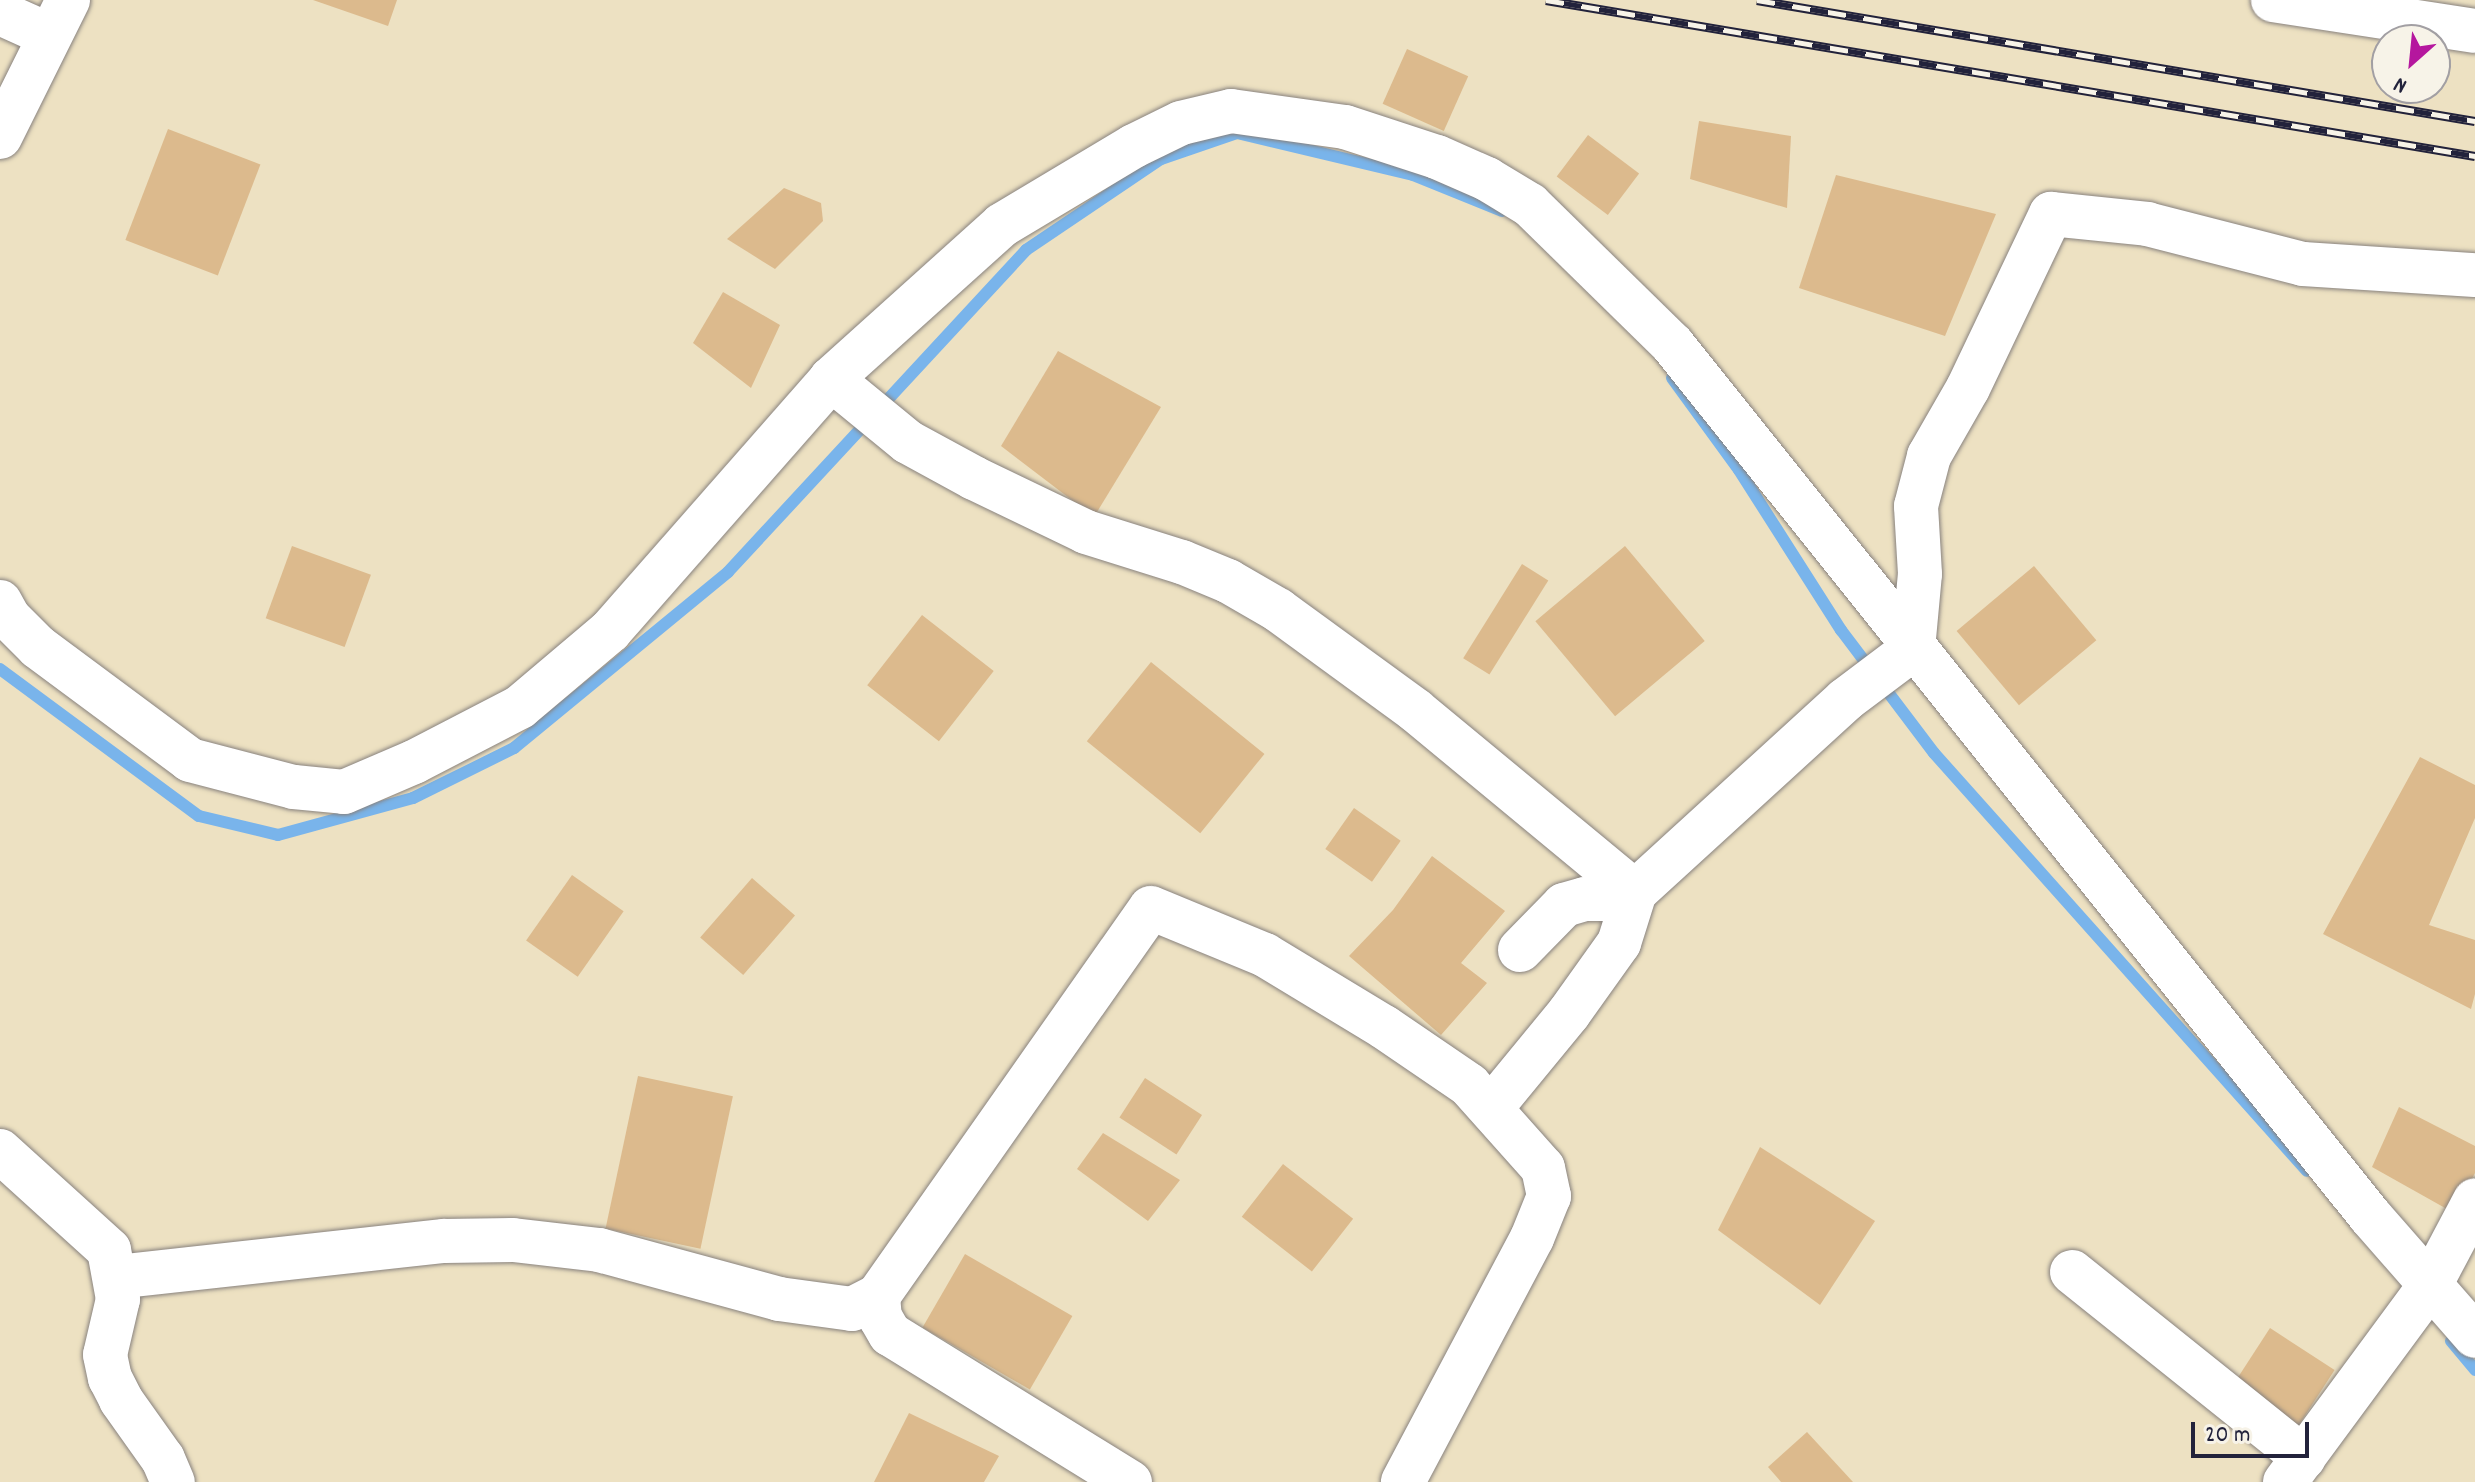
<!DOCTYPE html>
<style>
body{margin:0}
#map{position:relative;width:2475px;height:1482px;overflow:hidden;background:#ede1c2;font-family:Dekko,sans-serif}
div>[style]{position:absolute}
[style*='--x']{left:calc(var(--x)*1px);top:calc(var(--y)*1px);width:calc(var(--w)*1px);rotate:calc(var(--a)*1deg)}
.stream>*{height:12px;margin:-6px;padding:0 6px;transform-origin:6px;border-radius:6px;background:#79b4eb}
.building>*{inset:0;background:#dcba8d;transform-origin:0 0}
.roads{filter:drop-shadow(0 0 2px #88827e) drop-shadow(0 0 2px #88827e)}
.minor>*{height:44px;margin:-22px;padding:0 22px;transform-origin:22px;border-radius:22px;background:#fff}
.rail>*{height:9px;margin-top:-4.5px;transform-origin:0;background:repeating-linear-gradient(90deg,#f7f3e8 0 18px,#22223b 0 36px);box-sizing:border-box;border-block:2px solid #22223b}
span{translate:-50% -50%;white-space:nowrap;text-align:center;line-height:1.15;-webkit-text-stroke:7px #f7f3e8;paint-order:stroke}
.north{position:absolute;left:2371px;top:24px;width:80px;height:80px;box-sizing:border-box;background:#f7f3e8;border:2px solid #a29fa3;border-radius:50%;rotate:207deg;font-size:22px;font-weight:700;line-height:32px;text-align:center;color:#22223b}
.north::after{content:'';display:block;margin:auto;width:28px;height:36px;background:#b5179e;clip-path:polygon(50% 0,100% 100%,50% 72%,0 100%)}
.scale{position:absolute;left:2191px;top:1422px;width:118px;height:36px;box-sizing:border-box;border:4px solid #22223b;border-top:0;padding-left:10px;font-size:24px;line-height:28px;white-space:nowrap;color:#22223b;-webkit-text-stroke:6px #f7f3e8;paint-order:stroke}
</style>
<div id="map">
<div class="stream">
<div style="--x:1672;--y:378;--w:114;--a:53.9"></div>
<div style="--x:1739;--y:470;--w:190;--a:57.5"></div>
<div style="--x:1841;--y:630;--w:154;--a:52.9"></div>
<div style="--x:1934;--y:753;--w:560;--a:48.26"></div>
<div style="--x:0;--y:669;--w:247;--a:36.5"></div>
<div style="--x:199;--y:816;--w:81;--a:13.5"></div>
<div style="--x:278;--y:835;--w:140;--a:-15.3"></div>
<div style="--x:413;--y:798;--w:113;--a:-26.3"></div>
<div style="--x:514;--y:748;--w:277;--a:-39.4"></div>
<div style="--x:728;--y:572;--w:439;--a:-47.2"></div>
<div style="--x:1026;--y:250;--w:163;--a:-34"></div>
<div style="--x:1161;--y:159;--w:80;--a:-18.9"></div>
<div style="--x:1237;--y:133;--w:181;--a:13.4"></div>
<div style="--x:1413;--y:175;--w:96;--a:22"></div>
<div style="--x:2451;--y:1341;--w:38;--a:50"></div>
</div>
<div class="building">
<div style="clip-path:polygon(313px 0,397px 0,388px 26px)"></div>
<div style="left:1407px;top:49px;width:67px;height:60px;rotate:24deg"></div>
<div style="clip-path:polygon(1699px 121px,1791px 136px,1787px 208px,1690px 179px)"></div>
<div style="left:168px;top:129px;width:99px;height:119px;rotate:21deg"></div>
<div style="left:1588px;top:135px;width:64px;height:52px;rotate:37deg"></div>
<div style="clip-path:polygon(1836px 175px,1996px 214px,1945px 336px,1799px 288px)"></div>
<div style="clip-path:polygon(784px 188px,821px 203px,823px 221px,775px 269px,727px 239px)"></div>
<div style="clip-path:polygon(723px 292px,780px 325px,751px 388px,693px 343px)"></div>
<div style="clip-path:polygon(1058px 351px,1161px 407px,1094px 517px,1001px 446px)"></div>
<div style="left:292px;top:546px;width:84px;height:77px;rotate:20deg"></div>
<div style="left:1625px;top:546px;width:124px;height:117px;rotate:50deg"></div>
<div style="left:1522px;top:564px;width:31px;height:111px;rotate:32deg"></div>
<div style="left:2034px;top:566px;width:97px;height:101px;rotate:50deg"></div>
<div style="left:922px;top:615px;width:91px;height:89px;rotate:38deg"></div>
<div style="left:1151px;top:662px;width:146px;height:102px;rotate:39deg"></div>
<div style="clip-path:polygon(2420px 757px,2475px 785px,2475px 818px,2429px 925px,2475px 940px,2475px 994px,2471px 1009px,2323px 934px)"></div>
<div style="left:1354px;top:808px;width:57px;height:50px;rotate:35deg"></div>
<div style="clip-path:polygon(1432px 856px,1505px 911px,1461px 963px,1487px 983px,1441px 1035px,1349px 956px,1393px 910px)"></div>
<div style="left:572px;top:875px;width:63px;height:80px;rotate:35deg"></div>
<div style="left:752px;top:878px;width:57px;height:79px;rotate:41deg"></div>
<div style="left:638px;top:1076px;width:97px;height:156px;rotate:12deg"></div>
<div style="left:1145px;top:1078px;width:68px;height:47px;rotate:33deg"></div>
<div style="clip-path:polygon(2399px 1107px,2475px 1146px,2475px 1173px,2454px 1213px,2372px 1167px)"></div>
<div style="clip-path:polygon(1103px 1133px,1180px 1180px,1148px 1221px,1077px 1169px)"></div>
<div style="clip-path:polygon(1760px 1147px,1875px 1221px,1820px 1305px,1718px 1230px)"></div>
<div style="left:1283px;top:1164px;width:89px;height:67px;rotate:38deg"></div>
<div style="left:965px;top:1254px;width:124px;height:85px;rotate:30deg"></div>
<div style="left:2270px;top:1328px;width:77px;height:73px;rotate:33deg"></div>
<div style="clip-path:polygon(909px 1413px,999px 1456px,984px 1482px,874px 1482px)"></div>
<div style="clip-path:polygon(1807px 1432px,1853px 1482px,1781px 1482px,1768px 1467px)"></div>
</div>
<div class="roads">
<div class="minor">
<div style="--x:2273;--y:0;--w:204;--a:8.7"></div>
<div style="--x:0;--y:13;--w:54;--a:24.2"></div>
<div style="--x:0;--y:137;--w:153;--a:-63.6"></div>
<div style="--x:831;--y:379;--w:99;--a:39.3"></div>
<div style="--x:908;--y:442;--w:75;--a:28.6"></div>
<div style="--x:974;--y:478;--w:124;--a:25.7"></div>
<div style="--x:1086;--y:532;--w:101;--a:17.4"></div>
<div style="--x:1182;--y:562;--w:50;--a:22.4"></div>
<div style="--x:1228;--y:581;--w:58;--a:30.1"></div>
<div style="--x:1278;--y:610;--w:170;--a:36.1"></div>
<div style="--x:1415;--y:710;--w:286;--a:39.6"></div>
<div style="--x:1635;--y:892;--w:285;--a:-42.4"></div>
<div style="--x:1845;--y:700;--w:85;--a:-36.9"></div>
<div style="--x:1913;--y:649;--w:75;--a:-84.7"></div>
<div style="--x:1920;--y:574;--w:68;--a:-93.4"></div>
<div style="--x:1916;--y:506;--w:52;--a:-75.4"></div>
<div style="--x:1929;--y:456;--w:78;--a:-60.2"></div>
<div style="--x:1968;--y:388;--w:193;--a:-64.5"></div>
<div style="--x:2051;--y:214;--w:97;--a:5.9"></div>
<div style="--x:2147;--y:224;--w:161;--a:14.4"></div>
<div style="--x:2303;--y:264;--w:172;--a:3.7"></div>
<div style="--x:0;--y:602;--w:18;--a:61"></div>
<div style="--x:9;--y:618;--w:41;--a:45"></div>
<div style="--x:38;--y:647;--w:189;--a:36.6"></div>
<div style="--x:190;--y:760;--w:107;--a:14.6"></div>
<div style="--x:294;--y:787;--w:50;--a:5.7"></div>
<div style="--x:344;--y:792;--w:76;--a:-23.2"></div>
<div style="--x:414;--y:762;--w:119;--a:-27.4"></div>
<div style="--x:520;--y:707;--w:118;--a:-40.2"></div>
<div style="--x:610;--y:631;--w:335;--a:-48.7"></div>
<div style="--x:831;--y:379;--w:230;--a:-42"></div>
<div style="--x:1002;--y:225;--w:154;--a:-30.9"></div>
<div style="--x:1134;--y:146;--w:52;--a:-26.1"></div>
<div style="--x:1181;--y:123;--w:51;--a:-13.5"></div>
<div style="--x:1231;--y:111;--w:115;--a:8"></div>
<div style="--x:1345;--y:127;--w:97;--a:18.1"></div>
<div style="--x:1437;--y:157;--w:55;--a:23.7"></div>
<div style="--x:1487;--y:179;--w:50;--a:31.2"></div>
<div style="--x:1530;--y:205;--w:199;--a:44.4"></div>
<div style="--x:1672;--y:344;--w:1118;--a:51.32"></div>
<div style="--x:2371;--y:1217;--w:158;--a:48.8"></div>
<div style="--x:1520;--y:950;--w:63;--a:-45.6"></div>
<div style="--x:1564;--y:905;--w:22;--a:-16"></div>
<div style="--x:1585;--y:899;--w:30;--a:0"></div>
<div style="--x:1615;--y:899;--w:21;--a:-19"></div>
<div style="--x:1491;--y:1108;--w:123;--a:-50.6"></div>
<div style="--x:1569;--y:1013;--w:86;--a:-54.5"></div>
<div style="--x:1619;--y:943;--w:53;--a:-72.6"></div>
<div style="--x:0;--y:1151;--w:147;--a:42.2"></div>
<div style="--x:109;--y:1250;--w:50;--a:79.6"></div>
<div style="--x:118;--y:1299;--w:57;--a:103.1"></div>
<div style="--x:105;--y:1355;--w:24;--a:78"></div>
<div style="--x:110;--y:1378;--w:25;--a:63"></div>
<div style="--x:121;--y:1400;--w:72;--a:54.6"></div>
<div style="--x:163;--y:1459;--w:25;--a:67"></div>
<div style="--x:2072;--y:1272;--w:297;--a:38.7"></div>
<div style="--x:116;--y:1277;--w:330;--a:-6.3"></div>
<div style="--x:444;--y:1241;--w:69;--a:-0.8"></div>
<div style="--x:513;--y:1240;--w:87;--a:6.6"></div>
<div style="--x:599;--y:1250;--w:187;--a:15.2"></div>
<div style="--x:779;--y:1299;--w:74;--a:7.8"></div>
<div style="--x:852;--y:1309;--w:29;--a:-27"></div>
<div style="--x:878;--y:1296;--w:474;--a:-54.9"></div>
<div style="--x:1151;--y:908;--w:123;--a:22.4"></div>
<div style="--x:1265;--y:955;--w:139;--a:31.2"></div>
<div style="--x:1384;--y:1027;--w:103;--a:34.3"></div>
<div style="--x:1469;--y:1085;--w:111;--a:48.3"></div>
<div style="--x:1543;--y:1168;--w:29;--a:78"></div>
<div style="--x:1549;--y:1196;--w:45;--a:112"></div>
<div style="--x:1532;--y:1238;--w:276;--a:117.9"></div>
<div style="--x:878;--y:1296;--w:21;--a:85"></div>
<div style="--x:880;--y:1317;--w:20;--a:60"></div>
<div style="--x:890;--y:1334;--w:282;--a:31.7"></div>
<div style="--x:2285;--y:1482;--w:242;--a:-53.6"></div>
<div style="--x:2429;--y:1287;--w:98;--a:-62.1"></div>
</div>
</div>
<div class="rail">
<div style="--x:1546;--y:0;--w:942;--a:9.53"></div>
<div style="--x:1757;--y:0;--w:728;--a:9.57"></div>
</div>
<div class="north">N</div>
<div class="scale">20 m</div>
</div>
